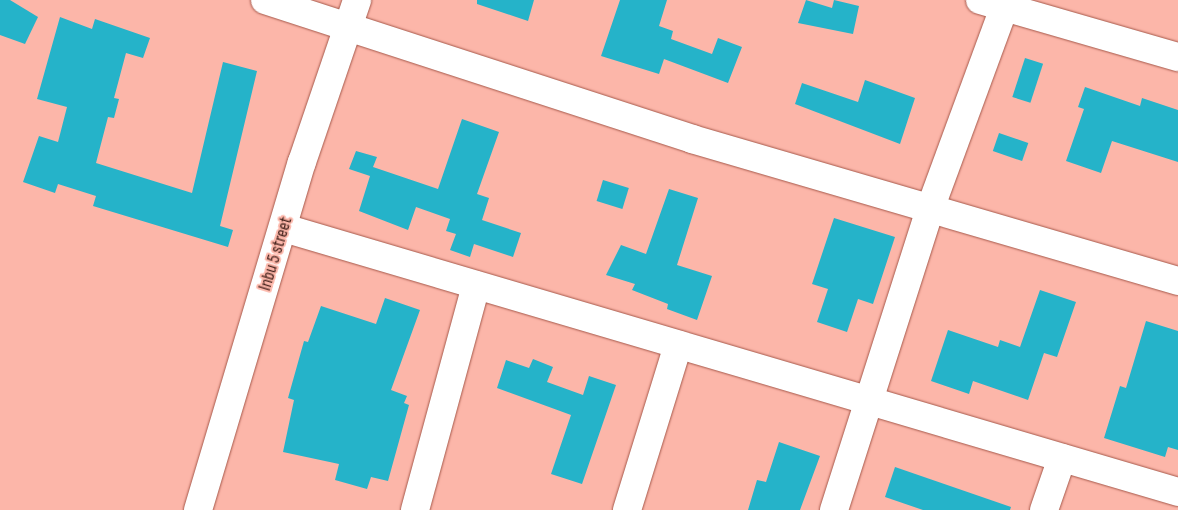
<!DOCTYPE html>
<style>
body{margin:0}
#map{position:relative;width:1178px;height:510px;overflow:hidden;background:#fcb6a9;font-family:"Sofia Sans Condensed",sans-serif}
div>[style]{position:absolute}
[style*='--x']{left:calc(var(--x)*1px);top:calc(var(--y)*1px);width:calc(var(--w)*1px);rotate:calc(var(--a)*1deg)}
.building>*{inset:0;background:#25b3c9;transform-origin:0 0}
.roads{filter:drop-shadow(0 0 1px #a6594b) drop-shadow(0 0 1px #a6594b)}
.minor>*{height:28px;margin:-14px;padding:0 14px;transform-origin:14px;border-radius:14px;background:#fff}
span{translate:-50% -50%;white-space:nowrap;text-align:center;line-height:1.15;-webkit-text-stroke:4px #fcb6a9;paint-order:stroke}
.street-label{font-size:18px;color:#44231d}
</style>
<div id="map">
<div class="building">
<div style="clip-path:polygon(0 0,10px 0,38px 17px,25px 44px,0 35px)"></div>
<div style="clip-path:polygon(477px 0,534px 0,528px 21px,477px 4px)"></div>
<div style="clip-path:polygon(620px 0,667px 0,659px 26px,673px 31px,671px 39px,712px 54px,718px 38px,742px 47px,728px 83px,664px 59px,659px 74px,601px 56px)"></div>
<div style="clip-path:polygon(806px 0,832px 8px,834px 0,859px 6px,853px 34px,798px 23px)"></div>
<div style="clip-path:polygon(60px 17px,92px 29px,95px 19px,150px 38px,143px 58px,126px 53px,114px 98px,119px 99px,114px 118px,108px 117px,96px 163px,192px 193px,223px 62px,257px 71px,220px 226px,233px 230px,228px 247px,93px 206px,96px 196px,58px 184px,55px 193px,23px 182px,39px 136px,58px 142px,67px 107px,37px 99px)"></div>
<div style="left:1025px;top:58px;width:19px;height:41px;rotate:18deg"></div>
<div style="clip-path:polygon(865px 80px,915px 98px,900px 144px,795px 104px,802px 83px,858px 102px)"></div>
<div style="clip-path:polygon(1085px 87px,1140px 106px,1142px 98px,1178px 110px,1178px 162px,1112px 141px,1101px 173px,1066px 161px,1084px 109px,1078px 107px)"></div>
<div style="clip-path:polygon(462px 119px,499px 132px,477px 194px,489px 198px,482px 220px,521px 233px,513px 257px,474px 244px,470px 257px,450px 250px,456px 234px,446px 231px,450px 219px,416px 207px,408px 230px,359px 211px,370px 176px,349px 169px,356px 151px,377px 157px,373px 167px,438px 189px)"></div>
<div style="left:999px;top:133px;width:31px;height:19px;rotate:19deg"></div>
<div style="left:603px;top:180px;width:27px;height:22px;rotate:17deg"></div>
<div style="clip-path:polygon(669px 189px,698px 198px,677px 265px,712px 276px,697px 320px,667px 309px,668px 304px,632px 290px,635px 284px,606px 275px,621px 245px,646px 254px)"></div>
<div style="clip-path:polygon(834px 218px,895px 237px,873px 304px,858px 299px,847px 332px,817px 322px,828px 289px,812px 284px)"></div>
<div style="clip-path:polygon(1040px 290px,1076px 302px,1057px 357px,1044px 353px,1028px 400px,973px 381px,969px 394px,931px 381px,948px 330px,998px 347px,1000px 340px,1020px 347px)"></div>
<div style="clip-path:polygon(385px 298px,420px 310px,391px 390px,407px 396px,404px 403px,409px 405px,388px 481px,371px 477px,367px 489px,335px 480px,339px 464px,283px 452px,294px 400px,288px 398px,304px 341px,308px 342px,321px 306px,376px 324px)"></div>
<div style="clip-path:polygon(1146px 321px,1178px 331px,1178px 450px,1168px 447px,1165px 457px,1104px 438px,1120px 386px,1126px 388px)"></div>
<div style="clip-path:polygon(533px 359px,553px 367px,547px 382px,583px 395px,589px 376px,616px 385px,582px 484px,551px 474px,571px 415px,497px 388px,506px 360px,529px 368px)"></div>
<div style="clip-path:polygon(779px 442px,820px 456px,800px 510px,748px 510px,757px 480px,766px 482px)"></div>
<div style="clip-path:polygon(895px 467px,1011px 507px,1010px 510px,923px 510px,885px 497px)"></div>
</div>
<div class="roads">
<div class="minor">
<div style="--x:265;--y:0;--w:449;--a:18"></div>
<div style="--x:692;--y:139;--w:506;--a:16.29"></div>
<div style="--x:980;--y:0;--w:206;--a:16.1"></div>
<div style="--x:284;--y:228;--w:932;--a:16.45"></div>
<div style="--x:198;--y:510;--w:363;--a:-73.4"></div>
<div style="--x:302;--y:162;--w:171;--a:-71.2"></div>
<div style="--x:415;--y:510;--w:233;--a:-74.8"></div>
<div style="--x:627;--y:510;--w:173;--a:-72.8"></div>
<div style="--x:834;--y:510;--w:316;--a:-72.3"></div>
<div style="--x:930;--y:209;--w:223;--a:-69.8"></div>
<div style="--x:1044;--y:510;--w:55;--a:-70.9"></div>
</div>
</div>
<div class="street-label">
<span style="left:276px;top:254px;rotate:-73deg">Inbu 5 street</span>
</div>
</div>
